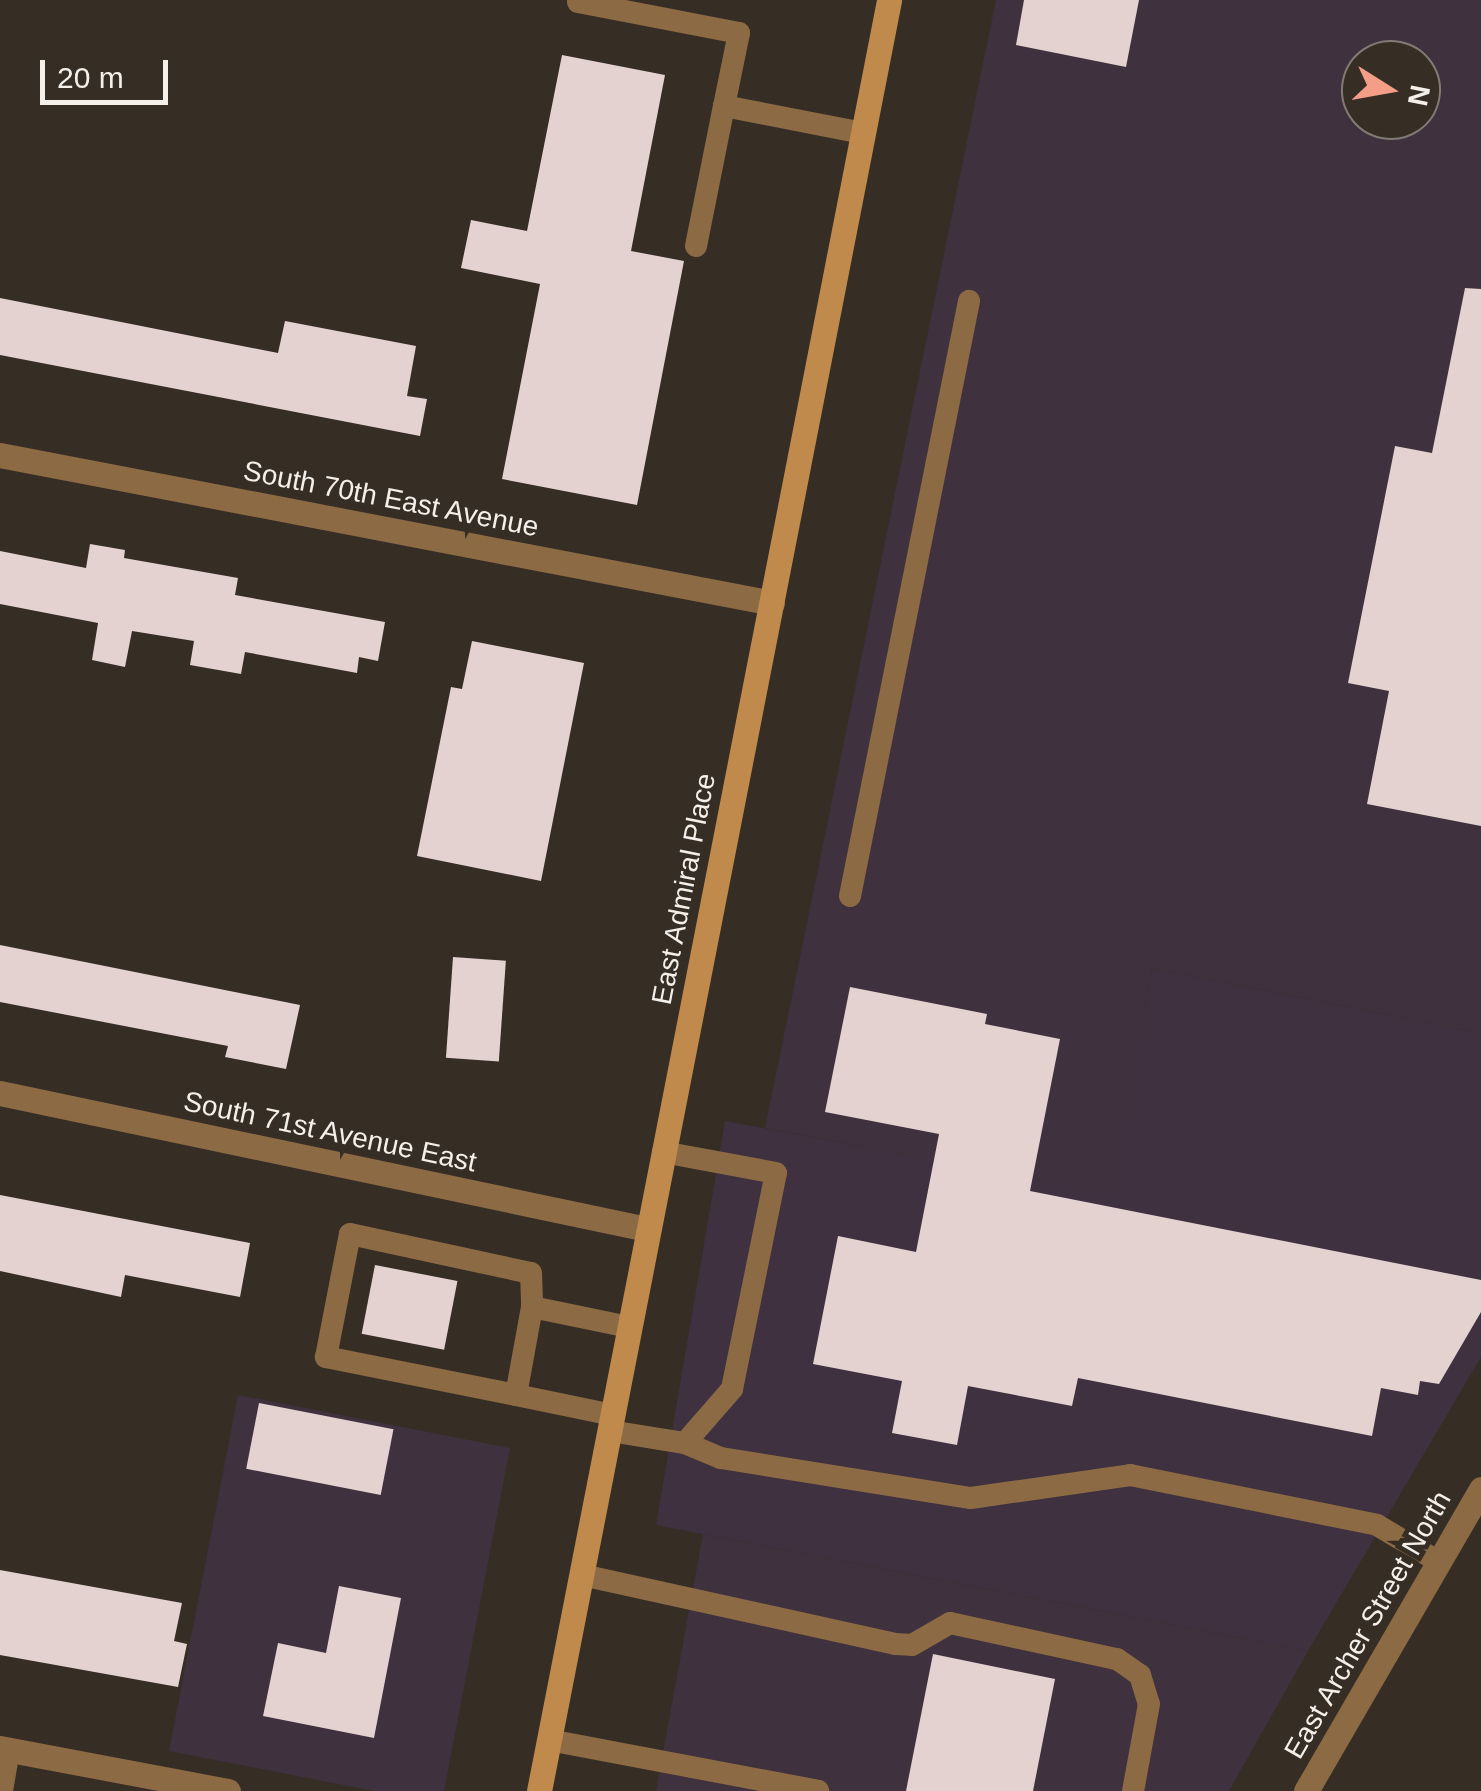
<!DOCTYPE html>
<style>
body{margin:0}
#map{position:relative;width:1481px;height:1791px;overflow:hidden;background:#362d25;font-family:Helvetica,sans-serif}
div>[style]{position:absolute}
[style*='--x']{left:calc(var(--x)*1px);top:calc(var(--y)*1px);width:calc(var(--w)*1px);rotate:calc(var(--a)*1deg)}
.commercial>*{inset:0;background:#40313e}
.industrial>*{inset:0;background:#3f313f}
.building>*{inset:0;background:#e4d2d1;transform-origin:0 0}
.lane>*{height:22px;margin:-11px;padding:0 11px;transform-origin:11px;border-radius:11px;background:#8b6a44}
.street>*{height:25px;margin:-12.5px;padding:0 12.5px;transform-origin:12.5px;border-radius:12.5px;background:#8b6a44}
.secondary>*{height:25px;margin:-12.5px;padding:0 12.5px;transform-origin:12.5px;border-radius:12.5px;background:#bf8a4c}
span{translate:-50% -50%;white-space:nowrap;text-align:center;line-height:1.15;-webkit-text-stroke:10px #362d25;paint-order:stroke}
.street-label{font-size:28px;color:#f4efe9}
.north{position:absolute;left:1341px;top:40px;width:100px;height:100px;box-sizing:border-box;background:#362d25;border:2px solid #827b73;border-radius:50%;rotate:101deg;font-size:28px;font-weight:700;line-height:40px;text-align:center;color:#f4efe9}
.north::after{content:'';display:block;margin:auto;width:35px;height:45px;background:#f49e87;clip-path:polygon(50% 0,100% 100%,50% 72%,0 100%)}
.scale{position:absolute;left:40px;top:60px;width:128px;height:45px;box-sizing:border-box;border:5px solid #f4efe9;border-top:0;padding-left:12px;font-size:30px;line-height:35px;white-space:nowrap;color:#f4efe9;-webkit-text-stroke:8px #362d25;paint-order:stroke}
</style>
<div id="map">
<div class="commercial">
<div style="clip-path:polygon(evenodd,996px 0,1481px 0,1481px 1033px,1152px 968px,1110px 1193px,765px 1128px,996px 0,1361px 60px,1421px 60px,1421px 120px,1361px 120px,1361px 60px)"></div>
<div style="clip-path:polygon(238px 1395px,510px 1448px,444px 1791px,374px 1791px,169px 1751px)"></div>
<div style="clip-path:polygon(703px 1534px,1308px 1651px,1229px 1791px,656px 1791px)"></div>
</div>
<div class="industrial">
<div style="clip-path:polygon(1152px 968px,1481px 1033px,1481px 1357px,1308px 1651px,656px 1525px,725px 1121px,1109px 1192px)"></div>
</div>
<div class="building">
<div style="clip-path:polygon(1024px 0,1139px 0,1126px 67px,1016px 45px)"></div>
<div style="clip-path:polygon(562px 55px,665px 75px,631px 251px,684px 261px,637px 505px,502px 479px,540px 284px,461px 268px,471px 220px,527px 231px)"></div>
<div style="clip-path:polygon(1465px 288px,1481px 289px,1481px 826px,1367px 804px,1389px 691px,1348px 683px,1395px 446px,1432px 453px)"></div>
<div style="clip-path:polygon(0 298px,278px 353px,285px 321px,416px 346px,407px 396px,427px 399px,420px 436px,0 355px)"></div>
<div style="clip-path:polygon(90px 544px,125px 550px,124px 558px,238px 578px,235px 595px,385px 622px,378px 661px,359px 657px,357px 673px,245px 652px,241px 674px,190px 665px,194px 641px,132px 631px,125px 667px,92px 660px,98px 623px,0 604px,0 551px,86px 568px)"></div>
<div style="clip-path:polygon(472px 641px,584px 663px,541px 881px,417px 856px,451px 687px,462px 689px)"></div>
<div style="clip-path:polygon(0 945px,300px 1005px,286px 1069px,225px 1057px,228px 1046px,0 1002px)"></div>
<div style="left:453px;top:957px;width:53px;height:101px;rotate:4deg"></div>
<div style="clip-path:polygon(850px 987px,987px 1014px,985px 1024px,1060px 1039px,1030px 1191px,1481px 1280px,1481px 1312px,1439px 1384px,1420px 1381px,1418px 1395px,1381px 1388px,1372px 1436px,1078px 1378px,1072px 1406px,968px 1386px,957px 1445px,892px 1433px,902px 1381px,813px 1364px,838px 1236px,916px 1252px,939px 1134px,825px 1112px)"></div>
<div style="clip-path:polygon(0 1195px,250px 1243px,240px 1297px,125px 1275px,121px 1297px,0 1271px)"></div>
<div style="left:375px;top:1265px;width:84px;height:70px;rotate:11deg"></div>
<div style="left:259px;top:1403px;width:137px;height:67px;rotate:11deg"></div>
<div style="clip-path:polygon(0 1570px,182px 1603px,174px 1641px,187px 1644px,178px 1687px,0 1655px)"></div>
<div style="clip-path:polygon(339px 1586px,401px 1598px,374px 1738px,263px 1716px,278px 1643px,326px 1653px)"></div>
<div style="clip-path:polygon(933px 1654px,1055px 1679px,1033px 1791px,906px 1791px)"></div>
</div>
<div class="lane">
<div style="--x:578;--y:2;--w:164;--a:10.9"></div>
<div style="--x:739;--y:33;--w:75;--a:101.6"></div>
<div style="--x:724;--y:106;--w:142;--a:11"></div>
<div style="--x:696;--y:246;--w:143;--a:-78.7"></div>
<div style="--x:850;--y:896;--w:607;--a:-78.69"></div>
<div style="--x:350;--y:1234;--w:185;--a:12.2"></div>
<div style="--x:531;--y:1273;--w:34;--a:88"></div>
<div style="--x:532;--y:1307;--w:89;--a:100.3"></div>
<div style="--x:516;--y:1395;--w:194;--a:-168.7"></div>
<div style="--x:326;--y:1357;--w:125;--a:-79"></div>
<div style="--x:532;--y:1307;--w:99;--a:11.7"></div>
<div style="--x:516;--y:1395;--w:99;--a:11.7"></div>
<div style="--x:610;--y:1431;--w:76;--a:9.1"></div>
<div style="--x:685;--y:1443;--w:72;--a:-49"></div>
<div style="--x:732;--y:1389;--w:220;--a:-78.5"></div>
<div style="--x:776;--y:1173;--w:115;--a:-169.5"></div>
<div style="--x:685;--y:1443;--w:39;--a:23"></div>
<div style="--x:721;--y:1458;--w:253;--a:9.1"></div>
<div style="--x:971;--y:1498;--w:161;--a:-8.2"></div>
<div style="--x:1130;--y:1475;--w:252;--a:11.4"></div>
<div style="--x:1377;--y:1525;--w:72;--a:30.8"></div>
<div style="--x:582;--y:1575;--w:321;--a:12.4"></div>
<div style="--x:895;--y:1644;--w:17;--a:3"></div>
<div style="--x:912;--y:1645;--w:44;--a:-30.1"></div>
<div style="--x:950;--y:1623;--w:171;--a:12.2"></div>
<div style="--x:1117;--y:1659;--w:28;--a:35"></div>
<div style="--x:1140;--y:1675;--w:30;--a:73"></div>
<div style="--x:1149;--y:1704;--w:88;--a:100.4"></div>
<div style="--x:549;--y:1740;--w:274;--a:10.7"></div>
<div style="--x:2;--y:1791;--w:42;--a:-80.3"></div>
</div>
<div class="street">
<div style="--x:0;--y:455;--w:786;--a:10.85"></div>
<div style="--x:0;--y:1093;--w:661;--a:11.87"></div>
<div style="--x:0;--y:1748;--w:232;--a:10.7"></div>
<div style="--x:1306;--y:1791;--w:349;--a:-59.9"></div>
</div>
<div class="secondary">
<div style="--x:539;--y:1791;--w:1825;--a:-78.94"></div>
</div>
<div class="street-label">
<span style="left:391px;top:499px;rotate:11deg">South 70th East Avenue</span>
<span style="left:684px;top:889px;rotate:-79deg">East Admiral Place</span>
<span style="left:330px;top:1132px;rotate:12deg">South 71st Avenue East</span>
<span style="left:1368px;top:1625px;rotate:-60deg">East Archer Street North</span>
</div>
<div class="north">N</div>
<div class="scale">20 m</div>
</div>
